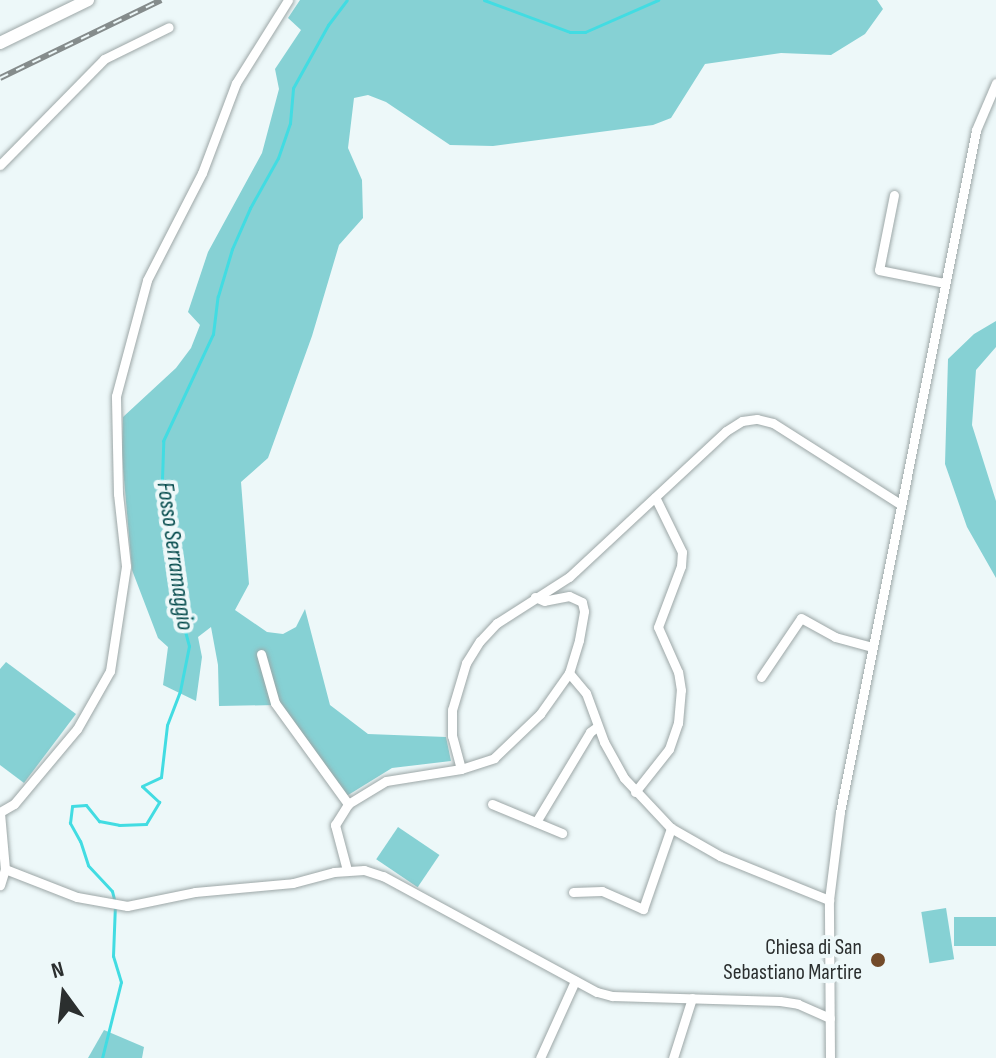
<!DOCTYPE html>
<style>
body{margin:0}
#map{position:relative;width:996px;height:1058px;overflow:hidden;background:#edf8f9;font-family:"Sofia Sans Condensed",sans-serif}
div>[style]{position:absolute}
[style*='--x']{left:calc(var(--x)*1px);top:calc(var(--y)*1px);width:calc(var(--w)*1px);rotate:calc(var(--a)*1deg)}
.green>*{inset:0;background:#86d1d4;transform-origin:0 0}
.stream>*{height:3px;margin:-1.5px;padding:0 1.5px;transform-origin:1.5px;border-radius:1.5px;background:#42dce2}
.roads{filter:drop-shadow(0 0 2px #9da7a7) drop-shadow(0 0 2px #9da7a7)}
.minor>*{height:9px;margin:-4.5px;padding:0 4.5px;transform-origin:4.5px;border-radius:4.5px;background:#fff}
.secondary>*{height:12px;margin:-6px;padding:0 6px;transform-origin:6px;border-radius:6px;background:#fff}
.rail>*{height:6px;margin-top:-3px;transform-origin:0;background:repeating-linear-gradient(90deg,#edf8f9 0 9px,#858c8c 0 18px);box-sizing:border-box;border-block:2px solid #858c8c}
.dots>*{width:22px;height:22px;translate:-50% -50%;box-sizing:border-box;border:4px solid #edf8f9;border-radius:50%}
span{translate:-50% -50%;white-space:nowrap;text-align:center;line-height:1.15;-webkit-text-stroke:8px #edf8f9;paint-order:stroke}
.poi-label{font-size:22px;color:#2b2f2f}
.right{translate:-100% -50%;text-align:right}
.water-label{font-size:24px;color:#004749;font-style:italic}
.north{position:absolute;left:24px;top:954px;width:80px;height:80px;-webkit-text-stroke:6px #edf8f9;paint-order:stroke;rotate:345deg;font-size:22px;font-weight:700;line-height:32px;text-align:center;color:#2b2f2f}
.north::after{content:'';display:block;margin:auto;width:28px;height:36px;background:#2b2f2f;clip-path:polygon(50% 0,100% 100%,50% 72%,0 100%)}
</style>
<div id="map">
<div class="green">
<div style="clip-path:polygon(300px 0,877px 0,883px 9px,865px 34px,831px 55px,781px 53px,705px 64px,671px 118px,653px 125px,493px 146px,450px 145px,386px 102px,368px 95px,354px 98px,348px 148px,362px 180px,363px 218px,339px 245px,312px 336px,268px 458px,241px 482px,249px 584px,235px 610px,267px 632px,283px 634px,296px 627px,305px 609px,330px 705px,368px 734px,446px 737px,451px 761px,392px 768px,345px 797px,275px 705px,219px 706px,218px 665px,211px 627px,198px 637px,202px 657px,196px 701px,163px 685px,168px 647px,158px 638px,132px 570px,122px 456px,123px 417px,176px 368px,191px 348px,200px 325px,188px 312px,208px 252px,262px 153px,279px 89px,275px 69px,301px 30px,288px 18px)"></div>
<div style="clip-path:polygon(996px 321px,996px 347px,976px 370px,972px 425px,996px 501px,996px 578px,967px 527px,945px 464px,948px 359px,974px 334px)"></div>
<div style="clip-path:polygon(6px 662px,76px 714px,24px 783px,0 765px,0 669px)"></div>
<div style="left:398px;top:827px;width:50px;height:39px;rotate:34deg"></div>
<div style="left:946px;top:908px;width:52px;height:25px;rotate:81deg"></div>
<div style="left:996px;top:917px;width:29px;height:42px;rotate:90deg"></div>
<div style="clip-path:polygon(104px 1030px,144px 1047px,142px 1058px,88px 1058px)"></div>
</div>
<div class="stream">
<div style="--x:484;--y:0;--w:92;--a:20.4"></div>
<div style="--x:570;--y:32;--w:15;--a:0"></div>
<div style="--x:585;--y:32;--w:80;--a:-23.7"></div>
<div style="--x:102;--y:1058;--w:78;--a:-76"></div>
<div style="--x:121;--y:982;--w:27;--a:-107"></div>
<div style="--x:113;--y:956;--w:53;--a:-87.8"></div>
<div style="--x:115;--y:903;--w:12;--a:-104"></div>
<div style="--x:112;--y:891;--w:35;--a:-133"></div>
<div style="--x:88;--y:865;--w:25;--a:-108"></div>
<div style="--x:80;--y:841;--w:21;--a:-119"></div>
<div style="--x:70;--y:823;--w:17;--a:-83"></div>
<div style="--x:72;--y:806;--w:14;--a:-4"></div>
<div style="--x:86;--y:805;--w:21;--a:51"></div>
<div style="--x:99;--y:821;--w:20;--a:11"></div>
<div style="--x:119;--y:825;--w:27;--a:-2"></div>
<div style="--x:146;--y:824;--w:26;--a:-59"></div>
<div style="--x:159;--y:802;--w:23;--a:-137"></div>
<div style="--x:142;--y:786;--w:21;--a:-25"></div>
<div style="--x:161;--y:777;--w:52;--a:-83.4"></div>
<div style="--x:167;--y:725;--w:36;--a:-69"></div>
<div style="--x:180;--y:691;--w:46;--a:-78.7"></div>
<div style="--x:189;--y:646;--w:38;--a:-105"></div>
<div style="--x:179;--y:609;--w:131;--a:-97.5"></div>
<div style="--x:162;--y:479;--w:38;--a:-88"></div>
<div style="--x:163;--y:441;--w:118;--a:-65"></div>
<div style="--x:213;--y:334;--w:38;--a:-83"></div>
<div style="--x:218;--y:296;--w:49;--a:-73.4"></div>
<div style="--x:232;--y:249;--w:45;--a:-66.3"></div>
<div style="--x:250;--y:208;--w:57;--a:-60.8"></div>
<div style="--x:278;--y:158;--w:37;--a:-71"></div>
<div style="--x:290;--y:123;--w:35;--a:-85"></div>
<div style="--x:293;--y:88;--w:72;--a:-60.9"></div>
<div style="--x:328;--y:25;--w:31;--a:-53"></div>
</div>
<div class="roads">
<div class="minor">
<div style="--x:0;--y:165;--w:148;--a:-45.5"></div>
<div style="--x:104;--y:59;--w:72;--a:-26.2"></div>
<div style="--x:894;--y:195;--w:76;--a:101.3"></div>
<div style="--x:879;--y:270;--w:66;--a:11.3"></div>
<div style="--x:261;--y:654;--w:51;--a:74.1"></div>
<div style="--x:275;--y:703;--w:125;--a:54.1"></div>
<div style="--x:569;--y:673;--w:26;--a:50"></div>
<div style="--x:586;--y:693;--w:52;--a:69.8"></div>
<div style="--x:604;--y:742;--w:41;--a:60.9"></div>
<div style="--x:624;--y:778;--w:69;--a:46.8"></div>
<div style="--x:671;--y:828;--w:56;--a:29.7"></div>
<div style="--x:720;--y:856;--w:118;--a:22"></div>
<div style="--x:761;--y:677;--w:71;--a:-55.9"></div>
<div style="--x:801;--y:618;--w:39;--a:29"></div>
<div style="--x:835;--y:637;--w:38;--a:15"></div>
<div style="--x:461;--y:769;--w:34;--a:-105"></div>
<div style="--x:452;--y:736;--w:26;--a:-90"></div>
<div style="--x:452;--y:710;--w:49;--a:-73.4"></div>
<div style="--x:466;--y:663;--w:26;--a:-58"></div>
<div style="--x:480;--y:641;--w:25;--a:-47"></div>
<div style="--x:497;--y:623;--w:85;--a:-32.6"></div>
<div style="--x:569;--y:577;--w:214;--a:-42.9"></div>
<div style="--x:726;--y:431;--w:19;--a:-32"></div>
<div style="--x:742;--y:421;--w:15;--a:-8"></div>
<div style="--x:757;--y:419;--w:16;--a:14"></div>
<div style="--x:773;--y:423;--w:151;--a:32.5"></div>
<div style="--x:635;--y:792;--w:55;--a:-51.7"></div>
<div style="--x:669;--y:749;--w:28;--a:-71"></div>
<div style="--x:678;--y:723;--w:33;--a:-85"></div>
<div style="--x:681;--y:690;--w:18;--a:-99"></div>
<div style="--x:678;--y:672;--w:49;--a:-114"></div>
<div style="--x:658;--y:627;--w:65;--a:-69.3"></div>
<div style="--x:681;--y:566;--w:14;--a:-86"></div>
<div style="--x:682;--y:552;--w:61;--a:-116.1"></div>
<div style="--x:492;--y:804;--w:76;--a:22.5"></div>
<div style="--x:0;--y:812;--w:16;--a:-30"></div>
<div style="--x:14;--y:804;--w:98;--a:-50"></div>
<div style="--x:77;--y:729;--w:67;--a:-60.4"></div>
<div style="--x:110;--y:671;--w:106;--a:-81.3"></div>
<div style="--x:126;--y:566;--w:72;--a:-96.3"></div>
<div style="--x:118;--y:494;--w:98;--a:-91.2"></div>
<div style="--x:116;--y:396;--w:120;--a:-75"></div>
<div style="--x:147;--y:280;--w:120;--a:-62.8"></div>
<div style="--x:202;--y:173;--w:96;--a:-69.3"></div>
<div style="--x:236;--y:83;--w:98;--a:-57.9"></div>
<div style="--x:0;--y:813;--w:56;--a:84.9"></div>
<div style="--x:5;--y:869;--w:17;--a:107"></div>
<div style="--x:536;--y:822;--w:105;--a:-59"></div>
<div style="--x:590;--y:732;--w:9;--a:-36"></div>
<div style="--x:5;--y:869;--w:77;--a:21.3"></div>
<div style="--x:77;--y:897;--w:51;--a:10.2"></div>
<div style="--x:127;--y:906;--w:69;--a:-11.6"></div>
<div style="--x:195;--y:892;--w:98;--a:-5.2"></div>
<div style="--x:293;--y:883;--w:42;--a:-15"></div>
<div style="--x:334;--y:872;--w:30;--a:-4"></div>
<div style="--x:364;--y:870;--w:20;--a:18"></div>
<div style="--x:383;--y:876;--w:243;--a:28.5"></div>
<div style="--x:597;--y:992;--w:16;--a:15"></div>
<div style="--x:612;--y:996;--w:168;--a:1.7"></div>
<div style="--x:780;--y:1001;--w:18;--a:9"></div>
<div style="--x:798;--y:1004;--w:35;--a:24"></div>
<div style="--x:347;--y:870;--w:47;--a:-104.9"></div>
<div style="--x:335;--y:825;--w:25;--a:-58"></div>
<div style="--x:348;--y:804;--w:44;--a:-31.2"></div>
<div style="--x:386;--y:781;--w:76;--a:-9.1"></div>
<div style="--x:461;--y:769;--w:35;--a:-18"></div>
<div style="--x:494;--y:758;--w:64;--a:-43.7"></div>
<div style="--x:540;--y:714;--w:50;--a:-54.7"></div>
<div style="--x:569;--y:673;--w:34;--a:-73"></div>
<div style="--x:579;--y:640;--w:29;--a:-80"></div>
<div style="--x:584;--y:611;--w:9;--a:-103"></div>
<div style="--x:582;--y:602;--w:14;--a:-155"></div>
<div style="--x:569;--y:596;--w:25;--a:169"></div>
<div style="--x:544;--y:601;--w:10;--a:-156"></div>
<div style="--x:573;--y:892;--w:29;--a:-2"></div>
<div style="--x:602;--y:891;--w:45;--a:23.7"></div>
<div style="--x:643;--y:909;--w:86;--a:-70.9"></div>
<div style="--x:540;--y:1058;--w:85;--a:-65.6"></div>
<div style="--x:673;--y:1058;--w:63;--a:-72.4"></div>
<div style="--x:830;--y:1058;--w:158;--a:-90.4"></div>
<div style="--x:829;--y:900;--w:89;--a:-82.9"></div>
<div style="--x:840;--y:812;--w:695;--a:-78.72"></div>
<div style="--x:976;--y:130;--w:51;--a:-66.9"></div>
</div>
<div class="secondary">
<div style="--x:0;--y:43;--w:98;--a:-26"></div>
</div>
</div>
<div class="rail">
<div style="--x:0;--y:78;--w:179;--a:-25.8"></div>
</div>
<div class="dots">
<div style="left:878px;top:960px;background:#734b2a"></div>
</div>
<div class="poi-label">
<span class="right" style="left:862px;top:960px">Chiesa di San<br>Sebastiano Martire</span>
</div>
<div class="water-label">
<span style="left:175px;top:556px;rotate:82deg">Fosso Serramaggio</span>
</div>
<div class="north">N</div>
</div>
